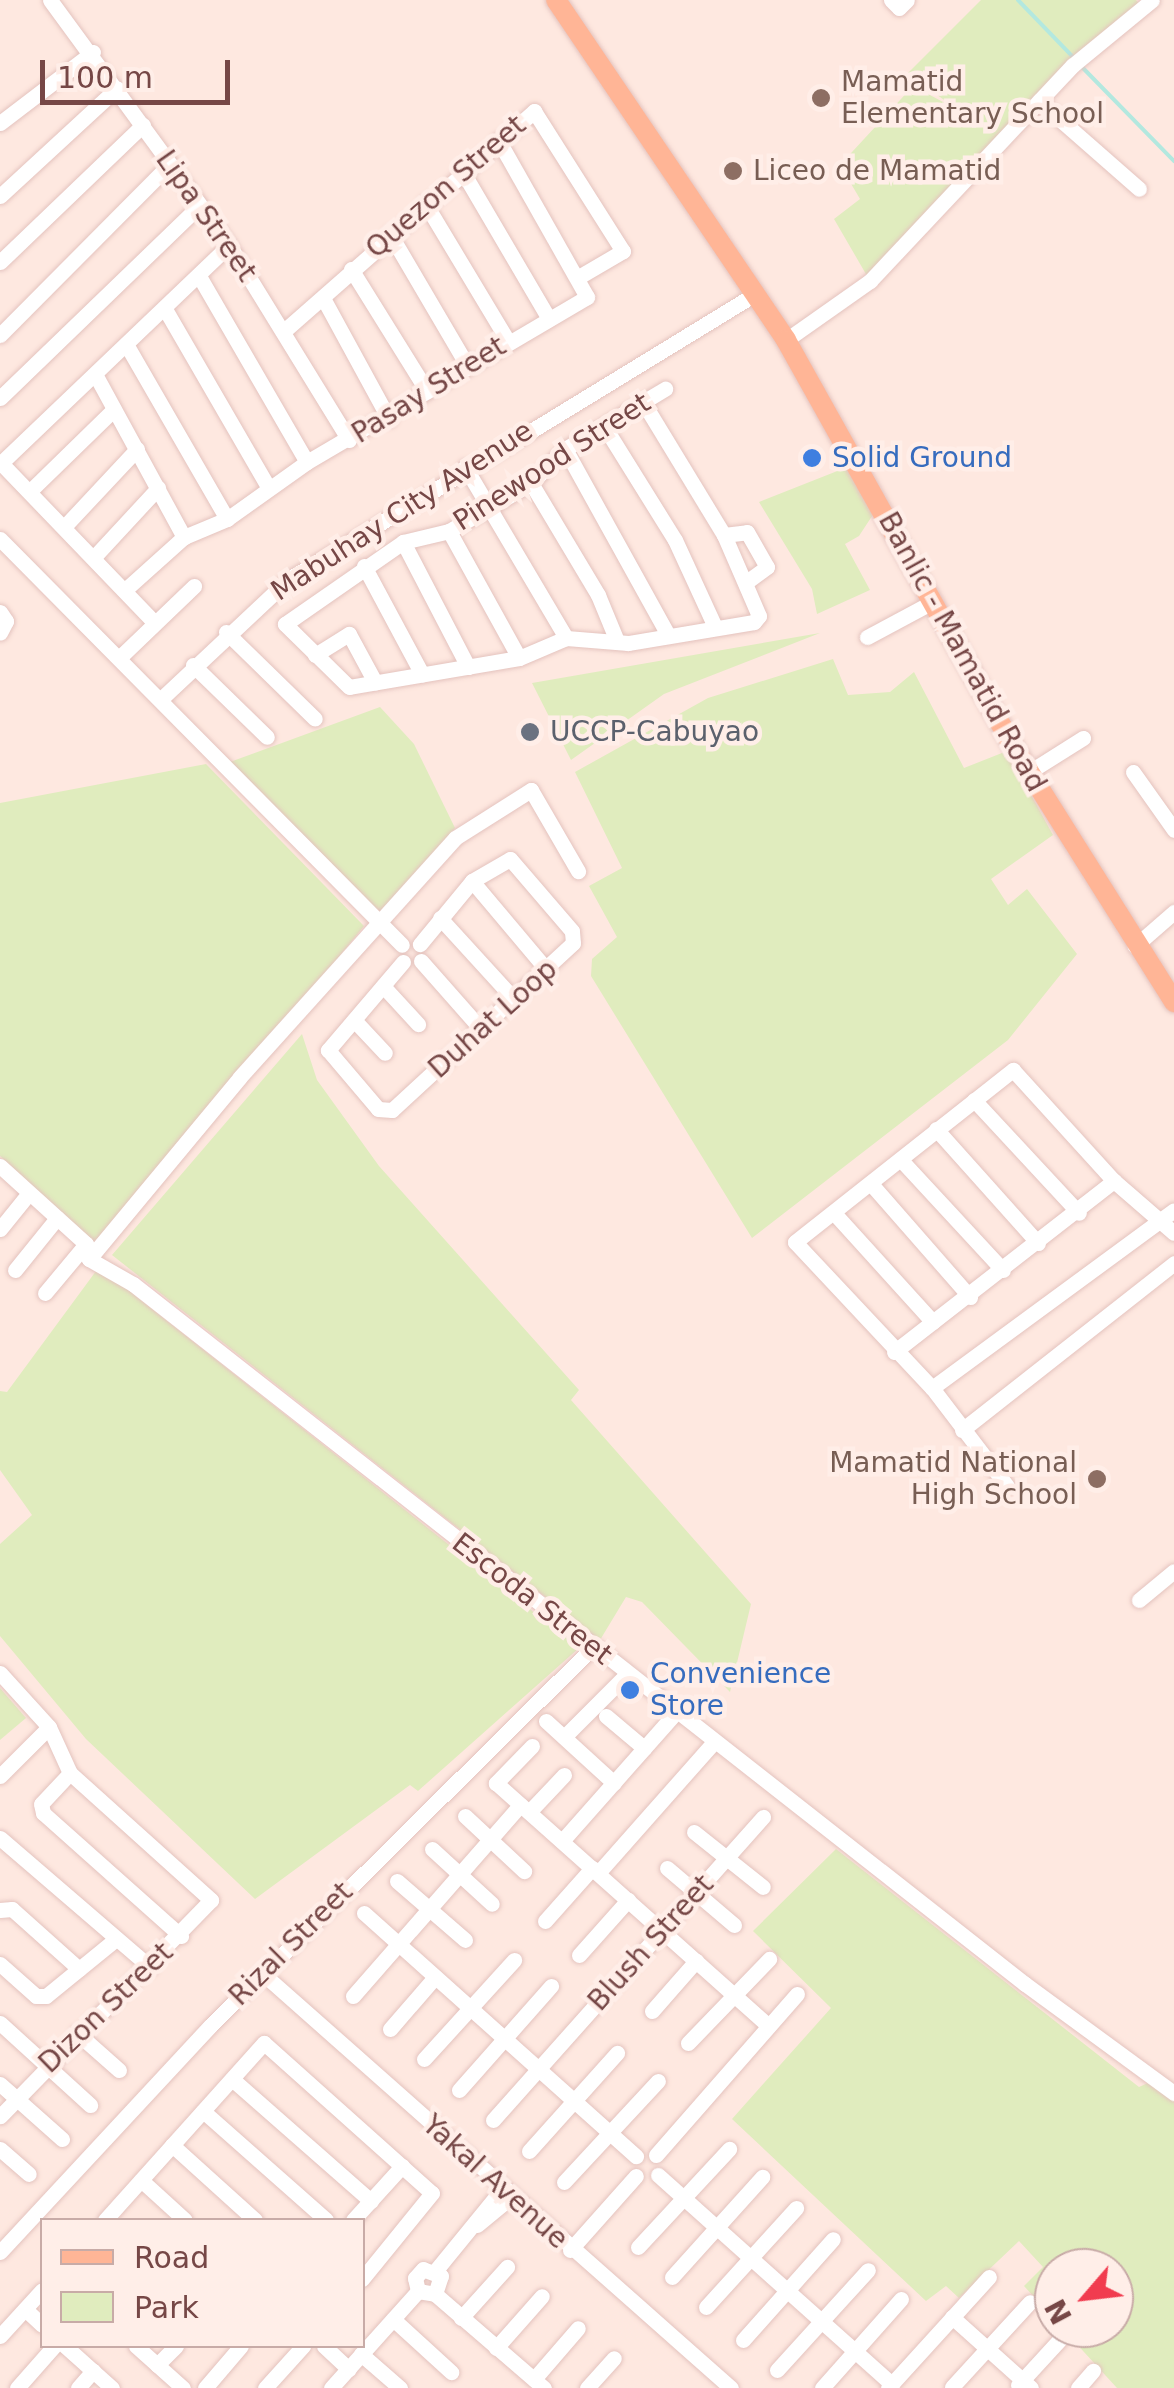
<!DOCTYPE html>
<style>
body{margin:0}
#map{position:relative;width:1174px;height:2388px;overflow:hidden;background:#fee8e0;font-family:"DejaVu Sans",sans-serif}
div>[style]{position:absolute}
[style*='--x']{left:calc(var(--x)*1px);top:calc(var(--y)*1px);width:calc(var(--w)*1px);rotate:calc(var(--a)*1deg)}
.green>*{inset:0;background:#e0ecbe}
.stream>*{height:4px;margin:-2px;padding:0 2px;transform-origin:2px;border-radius:2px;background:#b3e8df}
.roads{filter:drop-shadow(0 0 2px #e4c3be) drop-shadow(0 0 2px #e4c3be)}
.minor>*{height:15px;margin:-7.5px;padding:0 7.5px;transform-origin:7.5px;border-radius:7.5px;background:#fff}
.major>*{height:20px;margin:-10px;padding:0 10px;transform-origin:10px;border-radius:10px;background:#ffb596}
.dots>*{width:28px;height:28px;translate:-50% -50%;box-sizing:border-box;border:5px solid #ffeee8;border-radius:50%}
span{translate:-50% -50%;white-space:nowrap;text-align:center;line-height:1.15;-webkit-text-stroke:9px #ffeee8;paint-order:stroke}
.education-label{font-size:28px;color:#785e54}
.left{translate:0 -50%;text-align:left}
.right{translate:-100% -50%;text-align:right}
.street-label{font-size:28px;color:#764746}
.shop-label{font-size:28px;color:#366cbe}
.worship-label{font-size:28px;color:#5b616d}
.legend{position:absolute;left:40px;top:2218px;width:325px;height:130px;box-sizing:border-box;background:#ffeee8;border:2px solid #c8aba7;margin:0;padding:12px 18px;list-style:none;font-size:30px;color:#764746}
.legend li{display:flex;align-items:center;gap:20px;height:50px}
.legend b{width:50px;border:2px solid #c8aba7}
.north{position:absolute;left:1034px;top:2248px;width:100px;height:100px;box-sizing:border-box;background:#ffeee8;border:2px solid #c8aba7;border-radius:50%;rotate:242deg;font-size:28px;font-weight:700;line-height:40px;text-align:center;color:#764746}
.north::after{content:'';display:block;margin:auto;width:35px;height:45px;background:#f13c4f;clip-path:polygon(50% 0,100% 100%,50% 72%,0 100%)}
.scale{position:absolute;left:40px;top:60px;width:190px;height:45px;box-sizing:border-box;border:5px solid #764746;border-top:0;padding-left:12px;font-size:30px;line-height:35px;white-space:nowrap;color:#764746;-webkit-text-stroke:8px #ffeee8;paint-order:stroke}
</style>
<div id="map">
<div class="green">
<div style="clip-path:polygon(981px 0,1136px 0,1140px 5px,870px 281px,834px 219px,860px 199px,840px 165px,913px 86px,960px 111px,907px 74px)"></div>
<div style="clip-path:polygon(850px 466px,876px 510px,859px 536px,845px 544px,870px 590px,817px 614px,812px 589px,759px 502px)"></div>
<div style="clip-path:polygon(820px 633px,664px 694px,571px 760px,532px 683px)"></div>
<div style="clip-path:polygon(833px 659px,848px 695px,890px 692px,914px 672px,964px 768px,1007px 751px,1053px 835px,991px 879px,1008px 905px,1027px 889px,1077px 954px,1008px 1040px,752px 1238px,591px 976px,592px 959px,617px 937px,589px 886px,622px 868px,575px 772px,708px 698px)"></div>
<div style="clip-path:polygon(380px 707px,414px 744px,455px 828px,379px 916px,230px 762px)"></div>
<div style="clip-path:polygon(206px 764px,364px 926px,101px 1249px,0 1156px,0 803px)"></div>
<div style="clip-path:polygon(302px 1034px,317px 1080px,379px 1166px,579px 1390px,571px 1400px,751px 1604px,730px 1692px,642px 1602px,626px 1597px,600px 1640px,112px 1255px)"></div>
<div style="clip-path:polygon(99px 1267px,579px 1648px,418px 1791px,410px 1785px,255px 1899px,86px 1739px,0 1636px,0 1544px,32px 1515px,0 1470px,0 1391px,7px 1392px)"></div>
<div style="clip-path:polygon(0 1688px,26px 1718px,0 1740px)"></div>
<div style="clip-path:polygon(836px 1849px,1139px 2087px,1150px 2082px,1174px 2100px,1174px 2388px,1117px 2388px,1062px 2328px,1114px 2328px,1114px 2268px,1054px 2268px,1054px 2319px,1024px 2286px,1043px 2267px,1019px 2241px,959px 2298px,946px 2286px,926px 2301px,732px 2119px,831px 2008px,753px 1931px)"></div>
</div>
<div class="stream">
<div style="--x:1018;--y:0;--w:79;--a:46"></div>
<div style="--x:1079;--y:64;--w:136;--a:45.6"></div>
</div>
<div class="roads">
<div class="minor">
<div style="--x:50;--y:0;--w:303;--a:53.8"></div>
<div style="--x:229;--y:245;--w:229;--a:58.4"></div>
<div style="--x:891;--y:0;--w:11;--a:45"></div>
<div style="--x:899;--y:8;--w:11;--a:-45"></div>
<div style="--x:1039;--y:101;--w:133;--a:41.3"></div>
<div style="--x:0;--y:123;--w:117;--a:-37.4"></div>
<div style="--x:461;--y:169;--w:174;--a:59.6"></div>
<div style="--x:0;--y:196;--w:159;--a:-42.7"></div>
<div style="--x:425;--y:203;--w:161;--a:59"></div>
<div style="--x:390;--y:234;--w:154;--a:59.6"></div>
<div style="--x:0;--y:262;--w:198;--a:-43.8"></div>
<div style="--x:351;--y:269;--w:144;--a:58.1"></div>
<div style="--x:199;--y:276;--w:215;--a:59.9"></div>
<div style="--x:323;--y:298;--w:138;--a:61.4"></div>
<div style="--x:165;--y:309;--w:206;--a:59.9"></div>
<div style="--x:285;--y:330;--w:332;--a:-41.3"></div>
<div style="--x:534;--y:111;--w:166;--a:57.6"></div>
<div style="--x:623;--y:251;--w:53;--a:149.6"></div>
<div style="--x:0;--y:335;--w:241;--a:-45.2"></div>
<div style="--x:786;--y:340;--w:103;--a:-35.1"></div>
<div style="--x:870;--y:281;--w:296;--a:-46.8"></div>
<div style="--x:1073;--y:65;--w:102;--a:-39.4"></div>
<div style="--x:126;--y:344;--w:202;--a:60"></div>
<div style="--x:95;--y:374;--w:186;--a:61.4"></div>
<div style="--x:0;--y:398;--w:277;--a:-44"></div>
<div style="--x:643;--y:402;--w:156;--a:58.7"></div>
<div style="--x:724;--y:535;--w:88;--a:66.6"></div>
<div style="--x:759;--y:616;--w:8;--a:130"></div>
<div style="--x:754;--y:622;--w:128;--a:170.5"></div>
<div style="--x:628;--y:643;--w:62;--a:-175.4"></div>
<div style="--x:566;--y:638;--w:51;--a:156.9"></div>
<div style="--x:519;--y:658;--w:172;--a:170.3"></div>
<div style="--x:349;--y:687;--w:90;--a:-135.5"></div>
<div style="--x:285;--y:624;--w:144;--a:-34.8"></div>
<div style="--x:403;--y:542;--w:47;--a:-13.4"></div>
<div style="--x:449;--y:531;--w:95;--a:-30.3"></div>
<div style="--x:531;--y:483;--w:48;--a:-45"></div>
<div style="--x:565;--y:449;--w:91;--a:-31.1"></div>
<div style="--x:643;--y:402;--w:26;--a:-31"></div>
<div style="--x:604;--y:426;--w:134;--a:58.1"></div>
<div style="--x:675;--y:540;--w:96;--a:65.3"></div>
<div style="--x:565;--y:449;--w:213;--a:61"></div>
<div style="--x:0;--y:462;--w:223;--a:46.1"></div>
<div style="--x:1;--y:463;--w:315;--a:-43.7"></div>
<div style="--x:465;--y:467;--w:199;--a:59.4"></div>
<div style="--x:531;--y:483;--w:131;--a:59.1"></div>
<div style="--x:598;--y:595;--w:50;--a:67.6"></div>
<div style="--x:30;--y:491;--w:117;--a:-44.3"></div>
<div style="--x:64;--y:527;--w:107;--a:-46.9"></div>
<div style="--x:449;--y:531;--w:145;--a:61.1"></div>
<div style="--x:724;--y:535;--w:23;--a:-7"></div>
<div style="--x:747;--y:532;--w:40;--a:60.3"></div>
<div style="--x:767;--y:567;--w:27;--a:144"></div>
<div style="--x:0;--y:539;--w:571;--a:45.28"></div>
<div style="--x:403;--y:542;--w:141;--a:62.5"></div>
<div style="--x:95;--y:556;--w:93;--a:-47.2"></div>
<div style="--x:364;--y:566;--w:123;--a:61.8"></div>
<div style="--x:126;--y:589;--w:78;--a:-41.9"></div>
<div style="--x:184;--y:537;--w:47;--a:-22.7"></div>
<div style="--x:227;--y:519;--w:98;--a:-35.5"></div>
<div style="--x:307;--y:462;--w:325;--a:-30.5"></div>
<div style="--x:587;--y:297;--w:180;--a:-119.5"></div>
<div style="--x:0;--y:612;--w:11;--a:56"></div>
<div style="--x:6;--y:621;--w:13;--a:117"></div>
<div style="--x:226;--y:632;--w:124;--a:44.3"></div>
<div style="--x:867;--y:637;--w:76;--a:-28.2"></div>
<div style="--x:315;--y:655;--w:40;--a:-32"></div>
<div style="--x:349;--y:634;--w:55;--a:61.6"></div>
<div style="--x:119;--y:658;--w:104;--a:-43.8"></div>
<div style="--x:193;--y:665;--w:103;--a:44.2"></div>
<div style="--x:161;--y:699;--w:175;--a:-43.2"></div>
<div style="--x:289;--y:579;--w:546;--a:-31.45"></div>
<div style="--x:1029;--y:772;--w:64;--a:-32.2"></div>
<div style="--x:1133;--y:772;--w:71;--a:54.7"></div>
<div style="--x:472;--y:881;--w:116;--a:49.9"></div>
<div style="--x:440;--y:918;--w:110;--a:47.6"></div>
<div style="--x:1135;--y:946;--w:52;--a:-41.1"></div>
<div style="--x:421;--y:961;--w:91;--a:48.6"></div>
<div style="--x:403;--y:962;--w:116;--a:130.4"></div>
<div style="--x:328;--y:1050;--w:77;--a:49.7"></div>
<div style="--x:378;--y:1109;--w:14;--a:4"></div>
<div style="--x:392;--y:1110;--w:246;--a:-42.7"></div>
<div style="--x:573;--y:943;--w:12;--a:-95"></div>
<div style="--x:572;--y:931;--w:95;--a:-130.7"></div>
<div style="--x:510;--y:859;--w:44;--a:149.9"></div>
<div style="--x:472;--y:881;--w:82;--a:129.5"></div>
<div style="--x:383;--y:986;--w:52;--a:47.4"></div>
<div style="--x:354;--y:1020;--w:45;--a:46.8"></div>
<div style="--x:974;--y:1100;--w:154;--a:47.1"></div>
<div style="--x:936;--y:1129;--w:153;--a:48.2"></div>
<div style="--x:901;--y:1160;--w:150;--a:47.2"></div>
<div style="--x:0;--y:1166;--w:116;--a:42.2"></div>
<div style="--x:86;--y:1244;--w:15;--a:79"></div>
<div style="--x:89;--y:1259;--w:51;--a:29.6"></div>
<div style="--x:133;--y:1284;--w:1134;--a:38.12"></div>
<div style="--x:1025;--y:1984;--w:185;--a:36.2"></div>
<div style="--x:872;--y:1185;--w:149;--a:48.8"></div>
<div style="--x:834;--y:1213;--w:147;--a:47.8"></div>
<div style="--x:0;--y:1229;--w:46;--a:-51.1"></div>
<div style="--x:89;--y:1259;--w:236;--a:-50.3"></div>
<div style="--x:240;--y:1077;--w:321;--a:-48"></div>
<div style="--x:455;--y:838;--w:90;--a:-32.3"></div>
<div style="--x:531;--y:790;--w:94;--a:59.9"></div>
<div style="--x:15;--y:1270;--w:67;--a:-51.1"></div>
<div style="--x:45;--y:1293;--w:64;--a:-50.1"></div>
<div style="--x:894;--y:1352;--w:279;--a:-37.9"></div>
<div style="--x:932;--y:1388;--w:300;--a:-36.3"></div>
<div style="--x:962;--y:1430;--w:270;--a:-38.2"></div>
<div style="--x:1007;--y:1486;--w:123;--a:-127.4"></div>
<div style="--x:932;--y:1388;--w:200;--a:-133.2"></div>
<div style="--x:795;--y:1242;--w:278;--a:-38.3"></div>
<div style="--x:1013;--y:1070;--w:150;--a:47.7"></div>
<div style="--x:1114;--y:1181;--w:79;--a:40.9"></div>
<div style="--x:1139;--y:1600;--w:45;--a:-39.6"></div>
<div style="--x:0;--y:1673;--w:73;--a:47.8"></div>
<div style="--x:49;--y:1727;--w:51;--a:65.5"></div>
<div style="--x:70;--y:1773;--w:190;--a:42"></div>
<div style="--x:211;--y:1900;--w:302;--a:134.3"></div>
<div style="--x:606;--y:1716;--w:50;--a:40.1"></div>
<div style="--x:546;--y:1721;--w:92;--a:42.4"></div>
<div style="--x:564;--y:1737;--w:89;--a:-45"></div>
<div style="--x:532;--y:1746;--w:52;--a:134.2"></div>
<div style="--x:496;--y:1783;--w:365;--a:41.7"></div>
<div style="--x:70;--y:1773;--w:42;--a:133.1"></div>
<div style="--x:41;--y:1804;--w:9;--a:77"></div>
<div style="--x:43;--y:1813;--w:185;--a:41.7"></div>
<div style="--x:0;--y:1776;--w:69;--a:-45"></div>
<div style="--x:529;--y:1812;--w:51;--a:-46.6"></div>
<div style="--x:465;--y:1816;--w:81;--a:43"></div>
<div style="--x:694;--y:1832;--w:88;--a:38.6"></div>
<div style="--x:0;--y:1838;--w:198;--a:40.7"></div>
<div style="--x:562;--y:1841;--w:172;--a:-48.5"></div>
<div style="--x:432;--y:1849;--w:81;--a:42.5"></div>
<div style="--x:667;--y:1868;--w:88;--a:40.4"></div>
<div style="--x:598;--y:1873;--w:175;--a:-48.5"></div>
<div style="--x:397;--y:1881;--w:90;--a:40.9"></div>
<div style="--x:0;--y:1910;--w:12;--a:-5"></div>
<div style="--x:12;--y:1909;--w:90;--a:41.8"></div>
<div style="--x:364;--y:1913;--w:365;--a:41.8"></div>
<div style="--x:545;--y:1921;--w:71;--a:-48.4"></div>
<div style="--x:579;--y:1955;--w:74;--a:-48.3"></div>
<div style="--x:0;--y:1964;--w:48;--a:41.6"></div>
<div style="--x:36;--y:1996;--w:10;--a:0"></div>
<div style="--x:46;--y:1996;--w:90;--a:-39.2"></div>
<div style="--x:262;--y:1973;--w:626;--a:41.5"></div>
<div style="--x:353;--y:1996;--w:254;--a:-48.8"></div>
<div style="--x:652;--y:2011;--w:67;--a:-48.7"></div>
<div style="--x:0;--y:2023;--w:122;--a:42.3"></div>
<div style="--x:390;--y:2029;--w:69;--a:-49.1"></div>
<div style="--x:77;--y:2033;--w:56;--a:41.4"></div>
<div style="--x:688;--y:2043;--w:117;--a:-46"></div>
<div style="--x:424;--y:2059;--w:134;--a:-47.7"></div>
<div style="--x:232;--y:2079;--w:185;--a:41.3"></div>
<div style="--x:0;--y:2084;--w:83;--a:41.6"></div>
<div style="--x:459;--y:2090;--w:139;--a:-48.5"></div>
<div style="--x:203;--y:2111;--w:164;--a:41.5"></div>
<div style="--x:493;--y:2120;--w:406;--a:-48.3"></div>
<div style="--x:172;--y:2145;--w:112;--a:42.1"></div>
<div style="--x:0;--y:2149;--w:38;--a:41"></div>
<div style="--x:529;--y:2151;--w:132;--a:-48.1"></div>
<div style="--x:656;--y:2155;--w:214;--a:-48.8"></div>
<div style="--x:658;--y:2175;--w:314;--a:41.8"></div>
<div style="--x:141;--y:2180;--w:59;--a:42.3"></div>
<div style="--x:564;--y:2182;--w:138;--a:-47.1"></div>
<div style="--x:105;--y:2220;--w:238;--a:-48.1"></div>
<div style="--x:264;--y:2043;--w:225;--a:41.8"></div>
<div style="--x:432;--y:2193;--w:111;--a:129.1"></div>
<div style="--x:353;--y:2220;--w:73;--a:-47.8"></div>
<div style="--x:477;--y:2225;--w:44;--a:-39.5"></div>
<div style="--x:638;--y:2247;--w:134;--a:-47.1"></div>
<div style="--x:570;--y:2250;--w:99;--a:-48.3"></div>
<div style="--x:0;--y:2252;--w:309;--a:-47.1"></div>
<div style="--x:210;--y:2026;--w:539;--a:-44.7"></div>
<div style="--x:436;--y:2270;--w:104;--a:-50.8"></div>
<div style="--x:672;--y:2277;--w:135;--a:-48"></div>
<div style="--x:435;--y:2294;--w:19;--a:-72"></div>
<div style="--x:441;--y:2276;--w:19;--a:-159"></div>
<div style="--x:423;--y:2269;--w:12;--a:132"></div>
<div style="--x:415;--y:2278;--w:13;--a:77"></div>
<div style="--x:418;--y:2291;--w:17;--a:10"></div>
<div style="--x:435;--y:2294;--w:144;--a:40.8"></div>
<div style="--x:706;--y:2307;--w:134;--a:-47.7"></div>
<div style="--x:25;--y:2309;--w:23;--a:43"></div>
<div style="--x:952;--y:2317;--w:106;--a:41.9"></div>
<div style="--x:461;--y:2318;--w:69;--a:-48"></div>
<div style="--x:393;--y:2319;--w:79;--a:42.4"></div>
<div style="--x:0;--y:2336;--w:62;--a:-47.6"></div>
<div style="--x:743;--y:2340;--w:135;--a:-48.3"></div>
<div style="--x:65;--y:2346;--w:63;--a:41.8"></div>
<div style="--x:136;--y:2346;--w:63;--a:41.8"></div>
<div style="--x:324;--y:2346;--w:34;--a:43"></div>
<div style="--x:496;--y:2348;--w:69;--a:-48.5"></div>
<div style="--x:361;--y:2354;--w:52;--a:41.1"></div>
<div style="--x:157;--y:2365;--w:27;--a:-45"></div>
<div style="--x:777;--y:2370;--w:135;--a:-47.7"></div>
<div style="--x:534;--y:2379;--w:67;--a:-49.2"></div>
<div style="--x:1018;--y:2385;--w:65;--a:-47.5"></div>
<div style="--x:952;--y:2387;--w:115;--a:-47.5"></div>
<div style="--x:17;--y:2388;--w:56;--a:-48.6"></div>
<div style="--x:78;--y:2388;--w:23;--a:-49"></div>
<div style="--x:205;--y:2388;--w:55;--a:-49.4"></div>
<div style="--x:265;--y:2388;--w:57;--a:-47.9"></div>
<div style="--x:331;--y:2388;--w:130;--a:-48.1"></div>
<div style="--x:587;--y:2388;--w:40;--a:-48"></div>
<div style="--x:822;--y:2388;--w:119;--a:-48.4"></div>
<div style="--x:888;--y:2388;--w:150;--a:-47.7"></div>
<div style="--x:1078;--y:2388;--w:23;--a:-49"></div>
</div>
<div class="major">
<div style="--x:556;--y:0;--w:410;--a:55.9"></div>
<div style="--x:786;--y:340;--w:471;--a:60.8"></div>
<div style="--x:1016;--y:751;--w:297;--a:57.8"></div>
</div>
</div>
<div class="dots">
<div style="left:821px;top:98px;background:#8d6e63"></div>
<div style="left:733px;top:171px;background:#8d6e63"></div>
<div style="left:812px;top:458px;background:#3f7fe0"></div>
<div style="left:530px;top:732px;background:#6b7280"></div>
<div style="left:1097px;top:1479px;background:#8d6e63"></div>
<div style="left:630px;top:1690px;background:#3f7fe0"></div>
</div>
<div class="education-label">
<span class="left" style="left:841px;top:98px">Mamatid<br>Elementary School</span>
<span class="left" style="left:753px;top:171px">Liceo de Mamatid</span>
<span class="right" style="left:1077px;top:1479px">Mamatid National<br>High School</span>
</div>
<div class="street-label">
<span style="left:446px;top:187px;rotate:-41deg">Quezon Street</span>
<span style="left:206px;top:216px;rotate:55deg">Lipa Street</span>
<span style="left:429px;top:390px;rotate:-32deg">Pasay Street</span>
<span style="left:552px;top:462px;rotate:-33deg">Pinewood Street</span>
<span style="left:402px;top:511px;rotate:-33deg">Mabuhay City Avenue</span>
<span style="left:962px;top:652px;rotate:61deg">Banlic - Mamatid Road</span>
<span style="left:493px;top:1019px;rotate:-42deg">Duhat Loop</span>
<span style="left:532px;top:1599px;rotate:38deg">Escoda Street</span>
<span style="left:651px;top:1943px;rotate:-48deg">Blush Street</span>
<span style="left:291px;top:1944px;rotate:-45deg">Rizal Street</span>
<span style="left:106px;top:2008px;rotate:-44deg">Dizon Street</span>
<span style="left:495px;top:2182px;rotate:42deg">Yakal Avenue</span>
</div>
<div class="shop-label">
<span class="left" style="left:832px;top:458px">Solid Ground</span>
<span class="left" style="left:650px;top:1690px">Convenience<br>Store</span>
</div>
<div class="worship-label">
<span class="left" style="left:550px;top:732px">UCCP-Cabuyao</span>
</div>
<ul class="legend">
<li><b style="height:12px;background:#ffb596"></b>Road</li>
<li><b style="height:28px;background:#e0ecbe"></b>Park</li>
</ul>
<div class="north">N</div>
<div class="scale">100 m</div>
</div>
